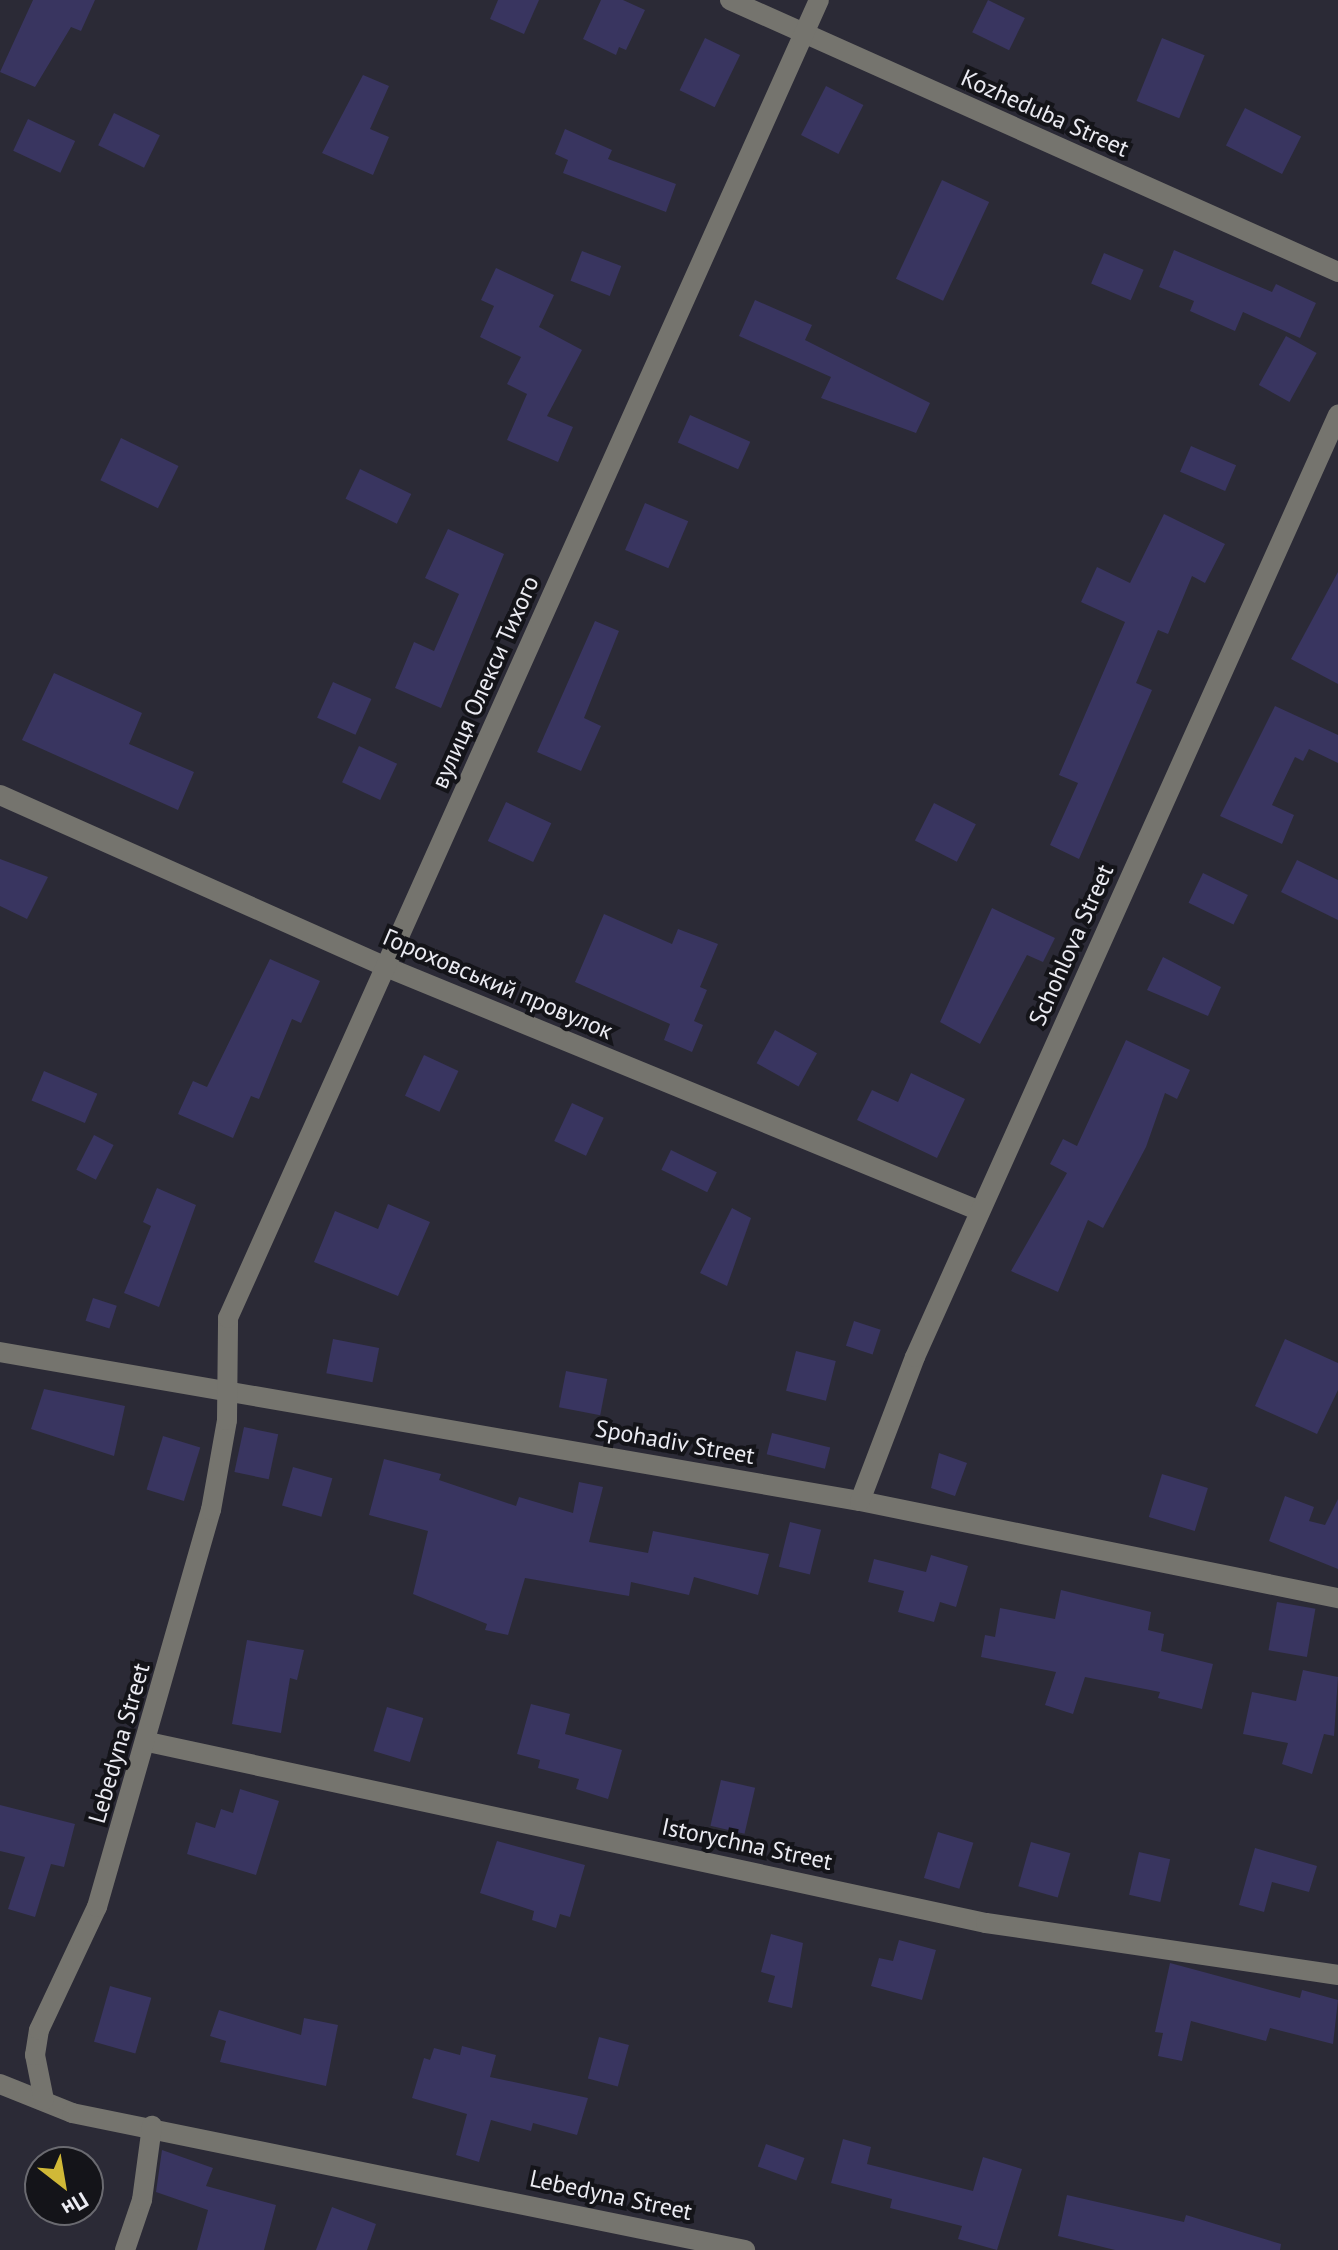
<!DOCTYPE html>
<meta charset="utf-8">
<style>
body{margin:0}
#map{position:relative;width:1338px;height:2250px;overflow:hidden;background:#2b2a36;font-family:"PT Sans",sans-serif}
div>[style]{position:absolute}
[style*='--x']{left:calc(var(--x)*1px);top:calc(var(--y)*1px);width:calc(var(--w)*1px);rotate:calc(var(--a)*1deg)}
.building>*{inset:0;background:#393560;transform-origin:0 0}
.minor>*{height:20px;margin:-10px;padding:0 10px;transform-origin:10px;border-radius:10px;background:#75746e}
span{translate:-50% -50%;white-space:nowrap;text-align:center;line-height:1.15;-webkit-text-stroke:8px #141419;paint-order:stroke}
.street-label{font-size:24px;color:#ebebf2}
.north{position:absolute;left:24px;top:2146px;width:80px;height:80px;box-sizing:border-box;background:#141419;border:2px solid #6a6a70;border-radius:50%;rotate:149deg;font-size:22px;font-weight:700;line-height:32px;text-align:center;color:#ebebf2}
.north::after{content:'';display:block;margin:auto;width:28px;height:36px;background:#d0b837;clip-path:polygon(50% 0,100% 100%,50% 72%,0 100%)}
</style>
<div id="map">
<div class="building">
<div style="clip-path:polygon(33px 0,95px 0,81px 31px,71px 27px,35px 87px,0 72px)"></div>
<div style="clip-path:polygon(498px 0,539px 0,524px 34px,490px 19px)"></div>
<div style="clip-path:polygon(601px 0,623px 0,645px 10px,626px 50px,619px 47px,616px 55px,583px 39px)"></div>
<div style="left:988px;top:0;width:41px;height:36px;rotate:26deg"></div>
<div style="left:705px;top:38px;width:39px;height:58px;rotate:26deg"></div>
<div style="left:1162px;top:38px;width:46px;height:68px;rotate:22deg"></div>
<div style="clip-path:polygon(363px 75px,389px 86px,370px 129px,389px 137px,373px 175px,322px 153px)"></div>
<div style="left:826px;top:86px;width:42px;height:55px;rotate:27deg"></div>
<div style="left:1245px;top:108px;width:63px;height:42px;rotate:27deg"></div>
<div style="left:114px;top:113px;width:51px;height:36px;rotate:26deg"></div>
<div style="left:28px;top:119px;width:52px;height:35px;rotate:25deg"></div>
<div style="clip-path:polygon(565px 129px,612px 150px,608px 159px,676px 184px,666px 212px,563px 173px,568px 160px,555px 154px)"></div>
<div style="left:942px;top:180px;width:52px;height:109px;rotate:25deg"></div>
<div style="clip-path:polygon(1174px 250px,1272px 292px,1276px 284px,1316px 303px,1300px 338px,1243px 312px,1235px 331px,1190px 311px,1194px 301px,1159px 287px)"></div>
<div style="left:582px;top:251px;width:42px;height:32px;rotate:21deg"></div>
<div style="left:1104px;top:253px;width:43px;height:33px;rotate:23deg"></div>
<div style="clip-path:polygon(496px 268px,554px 295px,539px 327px,582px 350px,547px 416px,573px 427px,558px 462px,507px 440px,527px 394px,507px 384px,521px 357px,480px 337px,494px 306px,481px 300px)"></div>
<div style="clip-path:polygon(755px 300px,812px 325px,805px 340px,930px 403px,916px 433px,821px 398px,831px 377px,739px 336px)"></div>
<div style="left:1286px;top:336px;width:35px;height:56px;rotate:29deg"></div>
<div style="left:690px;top:415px;width:66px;height:30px;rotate:24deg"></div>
<div style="left:121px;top:438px;width:64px;height:47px;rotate:26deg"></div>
<div style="left:1191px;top:446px;width:49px;height:28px;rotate:23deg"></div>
<div style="left:360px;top:469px;width:57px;height:33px;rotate:26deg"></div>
<div style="left:645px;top:503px;width:47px;height:51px;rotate:23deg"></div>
<div style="clip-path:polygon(1164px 514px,1225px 544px,1205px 583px,1192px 576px,1168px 634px,1158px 630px,1136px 683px,1152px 690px,1079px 859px,1050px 845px,1078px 783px,1059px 775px,1125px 622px,1081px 602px,1097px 567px,1130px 583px)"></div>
<div style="clip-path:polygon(448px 529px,504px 554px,441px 708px,395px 688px,414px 642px,434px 651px,459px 594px,425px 578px)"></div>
<div style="clip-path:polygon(1338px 572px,1338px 684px,1291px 659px)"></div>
<div style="clip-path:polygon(595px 621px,619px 631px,584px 718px,601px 726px,581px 771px,537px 752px)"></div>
<div style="clip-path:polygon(54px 673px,142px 713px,129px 744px,194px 772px,178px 810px,22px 740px)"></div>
<div style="left:333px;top:682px;width:42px;height:39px;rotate:24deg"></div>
<div style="clip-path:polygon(1275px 706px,1338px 735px,1338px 763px,1309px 749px,1303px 761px,1295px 757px,1272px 805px,1294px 815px,1282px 844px,1220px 816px)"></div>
<div style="left:359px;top:746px;width:42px;height:40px;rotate:25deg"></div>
<div style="left:506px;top:802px;width:50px;height:43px;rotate:25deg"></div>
<div style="left:934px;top:803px;width:47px;height:42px;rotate:27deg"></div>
<div style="clip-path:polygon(0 859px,48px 877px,27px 919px,0 906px)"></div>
<div style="clip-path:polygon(1297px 860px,1338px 880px,1338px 920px,1281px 892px)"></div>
<div style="left:1203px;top:873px;width:50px;height:33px;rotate:26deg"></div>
<div style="clip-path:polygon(992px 908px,1055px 938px,1043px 962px,1027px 955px,980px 1044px,940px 1022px)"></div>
<div style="clip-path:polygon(604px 914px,672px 944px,678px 929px,718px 944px,700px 987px,707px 990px,694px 1021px,703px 1025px,692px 1052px,664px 1040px,670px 1024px,575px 982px)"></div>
<div style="clip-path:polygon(1163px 957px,1221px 987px,1208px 1016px,1147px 990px)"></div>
<div style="clip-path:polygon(270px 959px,320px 981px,301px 1023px,292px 1019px,259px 1099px,251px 1096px,233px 1138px,178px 1114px,193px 1081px,207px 1087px)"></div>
<div style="left:775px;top:1030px;width:48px;height:38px;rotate:29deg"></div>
<div style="clip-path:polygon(1126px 1040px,1190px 1070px,1177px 1099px,1165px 1093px,1146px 1147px,1103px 1228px,1088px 1220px,1058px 1292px,1011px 1271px,1067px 1173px,1050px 1164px,1063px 1139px,1077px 1146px)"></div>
<div style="left:424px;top:1055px;width:38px;height:45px;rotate:25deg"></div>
<div style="left:44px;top:1071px;width:58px;height:32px;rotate:23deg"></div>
<div style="clip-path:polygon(911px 1073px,965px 1099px,937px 1158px,857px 1120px,872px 1090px,898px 1102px)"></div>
<div style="left:572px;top:1103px;width:35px;height:42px;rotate:25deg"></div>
<div style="left:94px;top:1135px;width:22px;height:39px;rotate:27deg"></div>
<div style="left:671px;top:1150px;width:51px;height:22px;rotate:26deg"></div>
<div style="clip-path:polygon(157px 1188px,196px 1205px,159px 1307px,124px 1293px,151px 1226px,143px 1222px)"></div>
<div style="clip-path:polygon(388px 1204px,430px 1222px,398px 1296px,314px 1262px,335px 1211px,378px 1229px)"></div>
<div style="clip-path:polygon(732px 1208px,751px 1218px,727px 1286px,700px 1273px)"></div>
<div style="left:93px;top:1298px;width:25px;height:24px;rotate:18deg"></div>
<div style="left:854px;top:1321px;width:28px;height:26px;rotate:18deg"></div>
<div style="left:333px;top:1339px;width:47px;height:35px;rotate:11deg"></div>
<div style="clip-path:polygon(1285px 1339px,1338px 1363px,1338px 1390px,1317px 1434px,1255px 1406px)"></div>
<div style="left:796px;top:1351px;width:41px;height:41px;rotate:14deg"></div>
<div style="left:566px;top:1371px;width:42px;height:37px;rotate:11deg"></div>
<div style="clip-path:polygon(44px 1389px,125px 1406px,114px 1456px,31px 1429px)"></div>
<div style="left:244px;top:1427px;width:35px;height:46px;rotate:12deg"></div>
<div style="left:772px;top:1433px;width:60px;height:22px;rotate:14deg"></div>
<div style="left:163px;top:1436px;width:39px;height:56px;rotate:17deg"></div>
<div style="clip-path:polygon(939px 1453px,967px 1463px,955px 1496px,931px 1488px)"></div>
<div style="clip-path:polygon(384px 1459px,441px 1474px,439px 1480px,516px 1506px,519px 1497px,573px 1513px,579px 1482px,603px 1487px,589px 1542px,648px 1553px,653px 1531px,769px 1554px,758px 1595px,694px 1577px,689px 1595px,631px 1582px,629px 1596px,525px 1578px,508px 1635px,485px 1630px,487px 1624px,413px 1594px,428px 1531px,369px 1515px)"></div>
<div style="left:293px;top:1467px;width:41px;height:40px;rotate:16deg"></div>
<div style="left:1162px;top:1474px;width:48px;height:45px;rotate:17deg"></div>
<div style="clip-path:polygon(1285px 1496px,1314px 1507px,1309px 1521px,1325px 1525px,1338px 1499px,1338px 1569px,1269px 1541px)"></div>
<div style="left:790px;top:1522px;width:32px;height:46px;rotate:14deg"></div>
<div style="clip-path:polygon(931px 1555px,968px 1566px,956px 1607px,940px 1602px,934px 1622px,898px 1612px,904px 1591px,868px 1582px,874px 1559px,926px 1572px)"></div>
<div style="clip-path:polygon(1061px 1590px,1151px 1612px,1148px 1630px,1164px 1634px,1161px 1651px,1213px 1664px,1202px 1709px,1158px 1698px,1160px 1692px,1085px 1677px,1073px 1714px,1045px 1705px,1056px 1672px,981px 1657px,985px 1635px,995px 1637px,1000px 1608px,1055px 1619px)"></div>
<div style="left:1277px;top:1602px;width:39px;height:49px;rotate:10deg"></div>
<div style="clip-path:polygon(247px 1640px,304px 1650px,297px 1680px,290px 1678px,281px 1733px,232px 1724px)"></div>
<div style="clip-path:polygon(1303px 1670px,1338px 1677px,1334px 1736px,1324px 1734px,1312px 1774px,1282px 1764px,1288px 1743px,1243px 1734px,1252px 1692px,1296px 1701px)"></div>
<div style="clip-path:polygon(531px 1704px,570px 1714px,565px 1734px,622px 1750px,608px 1799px,576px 1789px,579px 1779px,538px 1768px,540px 1760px,517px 1754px)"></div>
<div style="left:387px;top:1707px;width:38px;height:46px;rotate:17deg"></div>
<div style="left:721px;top:1780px;width:35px;height:47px;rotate:13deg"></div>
<div style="clip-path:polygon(240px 1789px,279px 1801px,256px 1875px,187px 1854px,196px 1822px,215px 1828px,221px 1809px,233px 1813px)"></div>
<div style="clip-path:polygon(0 1805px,75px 1824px,64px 1867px,51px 1864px,35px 1917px,8px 1909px,25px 1857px,0 1851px)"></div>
<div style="left:938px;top:1832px;width:37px;height:48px;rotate:17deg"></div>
<div style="clip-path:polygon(497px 1841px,585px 1865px,570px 1917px,560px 1914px,556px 1928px,532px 1920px,534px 1911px,480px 1893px)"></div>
<div style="left:1031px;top:1842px;width:41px;height:46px;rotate:16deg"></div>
<div style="clip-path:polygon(1255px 1848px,1317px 1866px,1309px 1892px,1272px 1882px,1264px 1912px,1239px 1905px)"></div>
<div style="left:1139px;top:1852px;width:32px;height:44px;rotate:13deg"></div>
<div style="clip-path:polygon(771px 1934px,803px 1943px,792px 2008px,768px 2002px,775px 1976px,761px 1972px)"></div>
<div style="clip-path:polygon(899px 1940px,936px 1950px,922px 2000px,871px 1986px,879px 1958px,893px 1961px)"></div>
<div style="clip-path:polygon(1170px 1963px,1300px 1998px,1302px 1990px,1338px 2000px,1333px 2044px,1270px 2028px,1266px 2041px,1191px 2021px,1182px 2061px,1158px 2056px,1163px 2033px,1155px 2032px)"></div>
<div style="left:110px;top:1986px;width:43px;height:58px;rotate:16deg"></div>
<div style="clip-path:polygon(219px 2010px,301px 2035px,304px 2018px,338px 2025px,326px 2086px,220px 2062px,226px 2041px,210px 2036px)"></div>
<div style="left:599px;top:2037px;width:31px;height:43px;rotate:15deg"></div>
<div style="clip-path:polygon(462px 2046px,496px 2055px,490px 2077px,588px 2098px,577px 2135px,533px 2123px,531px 2131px,491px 2120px,479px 2162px,456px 2155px,467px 2114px,412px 2098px,424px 2058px,430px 2060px,434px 2048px,460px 2055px)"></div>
<div style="clip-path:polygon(843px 2139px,871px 2147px,867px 2164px,973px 2191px,983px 2157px,1022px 2169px,997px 2250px,958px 2239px,962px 2226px,890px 2208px,892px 2199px,831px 2183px)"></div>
<div style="left:766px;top:2144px;width:41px;height:24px;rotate:20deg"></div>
<div style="clip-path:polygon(162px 2150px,213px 2168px,206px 2186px,276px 2205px,264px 2250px,197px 2250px,208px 2210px,156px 2192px)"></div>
<div style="clip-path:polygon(1067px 2195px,1184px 2222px,1186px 2215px,1281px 2244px,1280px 2250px,1115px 2250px,1058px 2236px)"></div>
<div style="clip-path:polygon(332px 2207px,376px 2224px,367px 2250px,316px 2250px)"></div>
</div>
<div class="minor">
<div style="--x:730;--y:0;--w:666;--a:24.1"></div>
<div style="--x:0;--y:795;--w:423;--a:24"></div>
<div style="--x:386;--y:967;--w:642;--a:22.33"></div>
<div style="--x:0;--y:1352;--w:873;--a:9.83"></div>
<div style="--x:860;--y:1501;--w:488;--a:11.5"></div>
<div style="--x:860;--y:1501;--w:154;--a:-69.1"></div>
<div style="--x:915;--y:1357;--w:1033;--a:-65.82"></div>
<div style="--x:148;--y:1742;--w:857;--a:12.19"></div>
<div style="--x:986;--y:1923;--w:356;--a:8.4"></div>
<div style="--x:0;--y:2084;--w:78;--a:21.9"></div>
<div style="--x:72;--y:2113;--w:687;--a:11.51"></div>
<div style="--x:44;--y:2100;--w:46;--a:-101.3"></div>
<div style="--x:35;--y:2055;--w:25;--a:-81"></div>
<div style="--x:39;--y:2030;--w:136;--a:-64.8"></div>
<div style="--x:97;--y:1907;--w:413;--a:-74"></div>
<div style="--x:211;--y:1510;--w:91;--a:-79.9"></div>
<div style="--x:227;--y:1420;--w:102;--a:-89.4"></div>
<div style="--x:228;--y:1318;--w:1444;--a:-65.85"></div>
<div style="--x:125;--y:2250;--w:53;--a:-71.2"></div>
<div style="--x:142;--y:2200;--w:75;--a:-82.3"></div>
</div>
<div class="street-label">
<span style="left:1045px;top:113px;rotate:24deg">Kozheduba Street</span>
<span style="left:485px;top:682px;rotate:-66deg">вулиця Олекси Тихого</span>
<span style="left:1071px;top:945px;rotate:-66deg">Schohlova Street</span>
<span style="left:498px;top:984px;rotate:23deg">Гороховський провулок</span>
<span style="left:675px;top:1442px;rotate:10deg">Spohadiv Street</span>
<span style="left:119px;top:1743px;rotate:-74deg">Lebedyna Street</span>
<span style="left:747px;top:1844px;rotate:12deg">Istorychna Street</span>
<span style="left:611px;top:2195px;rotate:12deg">Lebedyna Street</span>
</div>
<div class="north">Пн</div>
</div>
